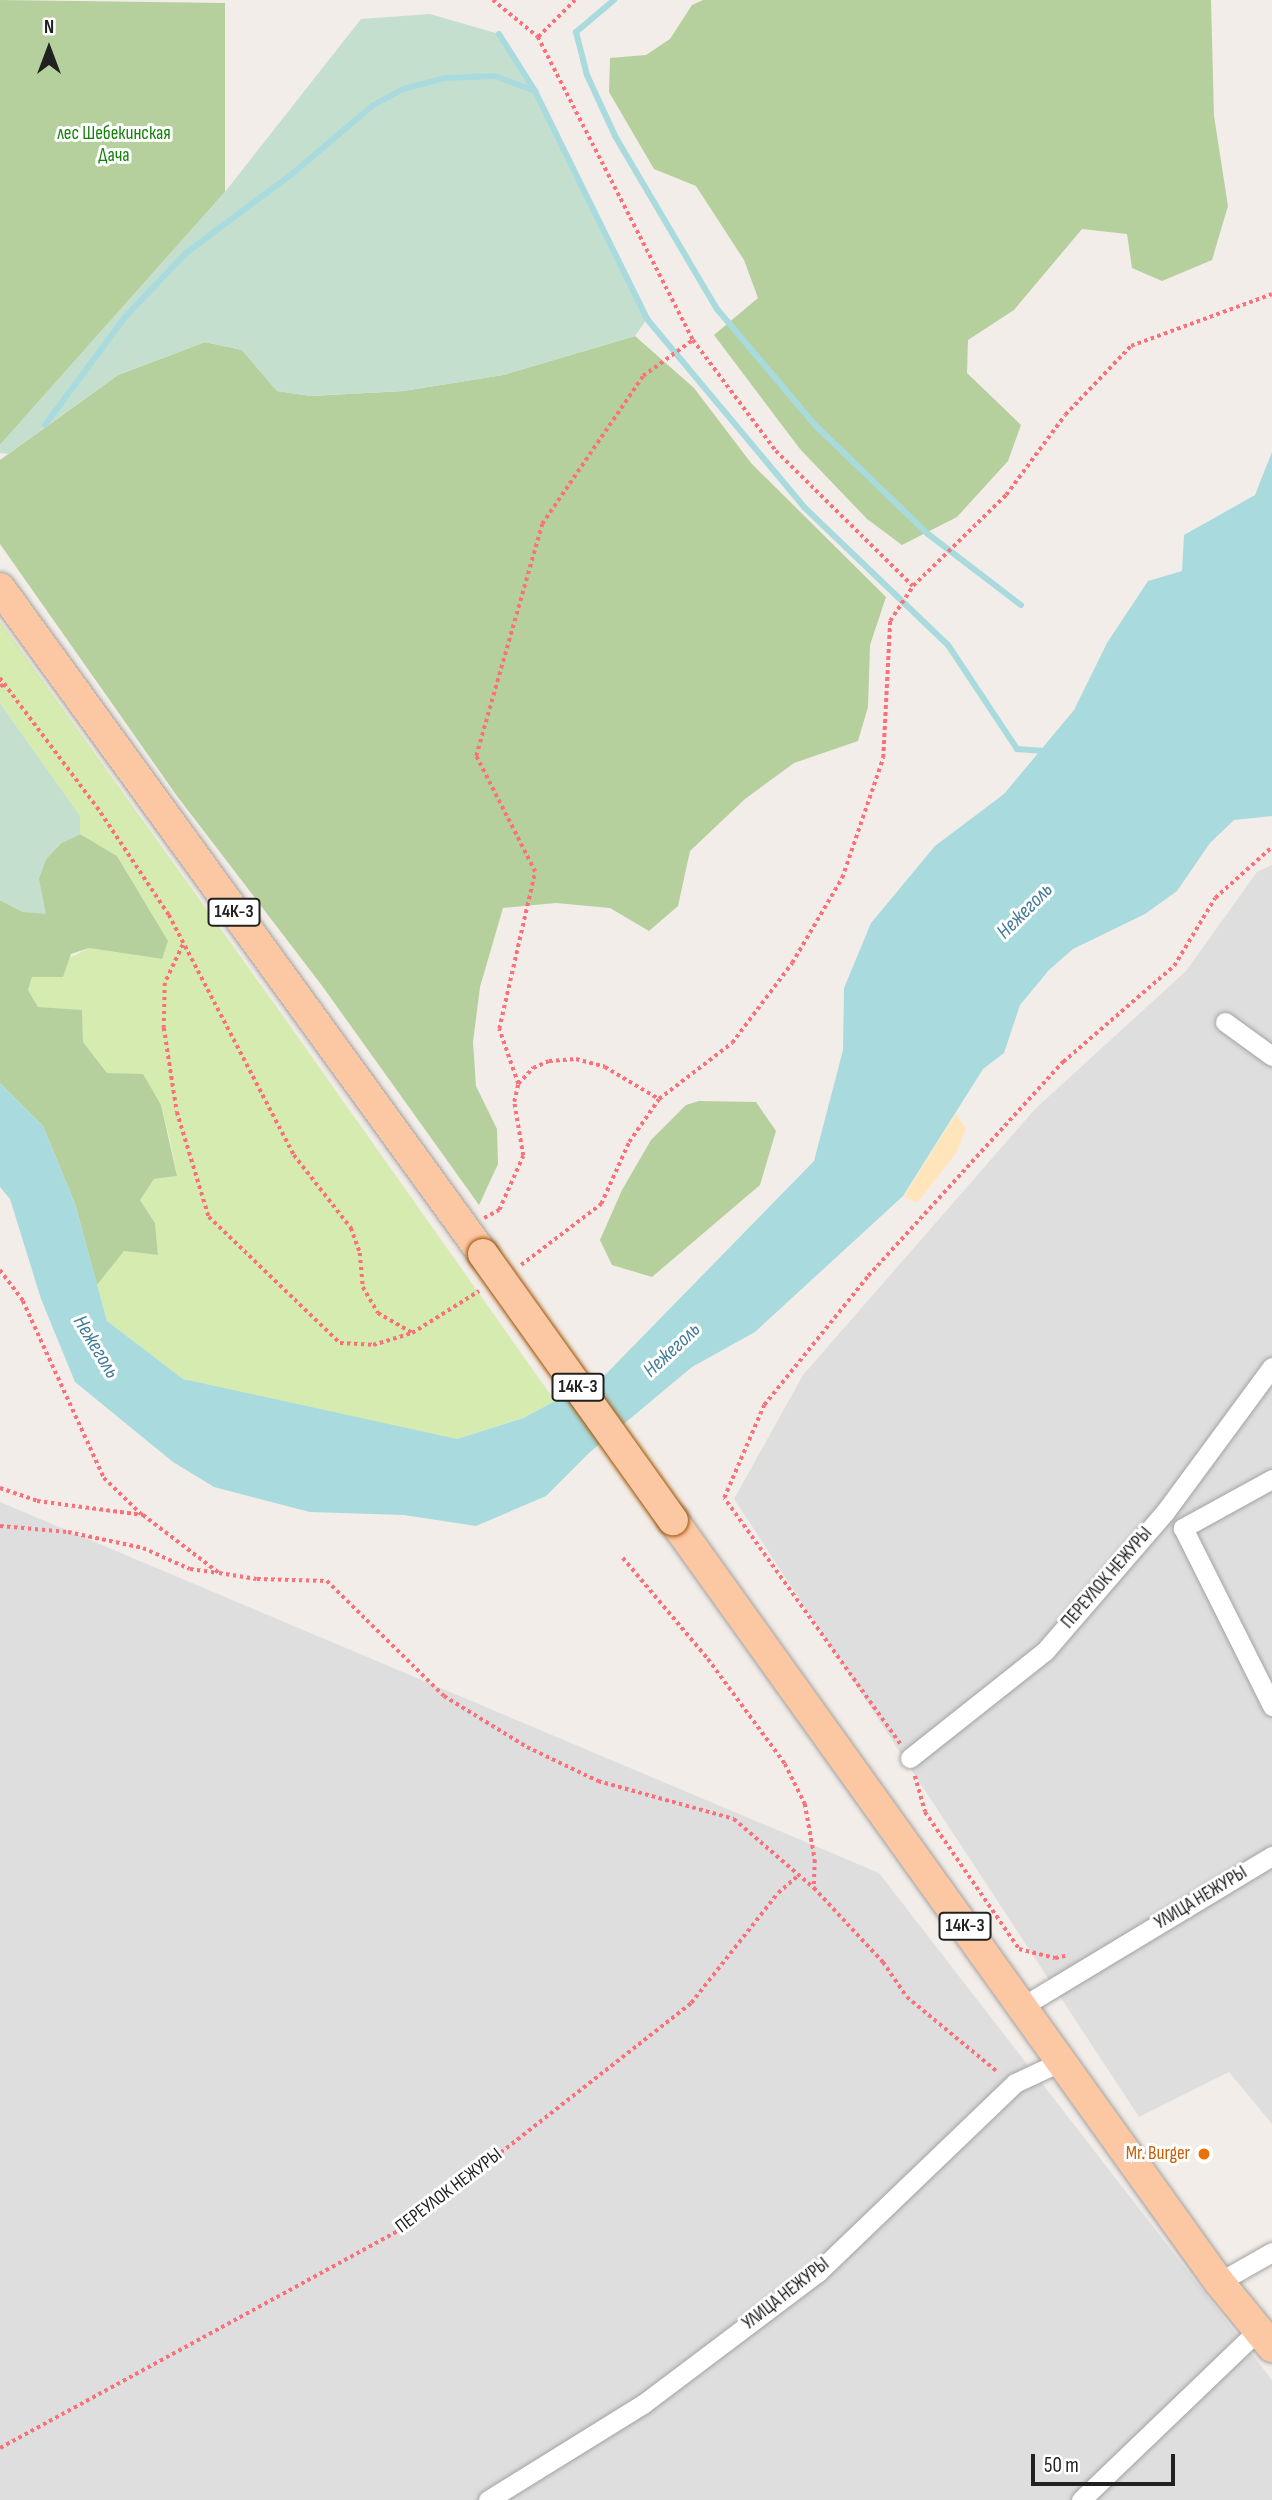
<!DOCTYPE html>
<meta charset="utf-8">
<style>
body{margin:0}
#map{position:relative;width:1272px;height:2500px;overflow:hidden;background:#f2ede8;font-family:"Sofia Sans Condensed",sans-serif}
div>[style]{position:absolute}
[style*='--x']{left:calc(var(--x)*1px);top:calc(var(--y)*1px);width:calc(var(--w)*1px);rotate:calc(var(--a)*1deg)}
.residential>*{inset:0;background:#dfdedf}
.grass>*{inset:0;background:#d6ebaf}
.forest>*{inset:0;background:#b5d09d}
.wetland>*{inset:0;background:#c5dfcf}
.sand>*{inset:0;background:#ffe5b9}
.water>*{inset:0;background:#a9dbde}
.stream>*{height:6px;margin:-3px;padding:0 3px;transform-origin:3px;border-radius:3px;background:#a9dbde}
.path>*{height:3.5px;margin-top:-1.75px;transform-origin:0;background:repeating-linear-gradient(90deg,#fa717a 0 3.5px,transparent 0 7px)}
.roads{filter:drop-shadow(0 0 2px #a2a2a2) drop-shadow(0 0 2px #a2a2a2)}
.street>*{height:19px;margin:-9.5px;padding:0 9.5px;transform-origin:9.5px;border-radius:9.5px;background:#fff}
.primary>*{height:30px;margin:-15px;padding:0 15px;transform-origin:15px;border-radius:15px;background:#fcc7a3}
.bridges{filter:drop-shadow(0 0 2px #9e5000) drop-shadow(0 0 2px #9e5000)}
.primary-bridge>*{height:30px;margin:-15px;padding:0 15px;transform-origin:15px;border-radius:15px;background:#fcc7a3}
.dots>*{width:19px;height:19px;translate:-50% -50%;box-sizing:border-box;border:4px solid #fff;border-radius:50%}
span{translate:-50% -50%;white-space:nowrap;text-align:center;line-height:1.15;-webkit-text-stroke:6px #fff;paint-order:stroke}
.shield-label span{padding:2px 5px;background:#fff;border:2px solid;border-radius:5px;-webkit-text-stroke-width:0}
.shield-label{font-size:18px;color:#212121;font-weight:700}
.park-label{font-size:19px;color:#16820c}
.street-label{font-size:19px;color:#212121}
.food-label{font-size:19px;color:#c56008}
.right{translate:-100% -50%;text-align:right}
.water-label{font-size:21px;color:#447d9a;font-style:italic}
.north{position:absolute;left:14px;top:14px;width:70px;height:70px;-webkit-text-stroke:5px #fff;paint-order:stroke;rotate:0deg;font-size:19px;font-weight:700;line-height:28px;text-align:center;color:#212121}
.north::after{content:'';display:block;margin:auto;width:24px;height:32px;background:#212121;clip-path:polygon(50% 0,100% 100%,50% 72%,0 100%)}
.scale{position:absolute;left:1031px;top:2454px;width:144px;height:32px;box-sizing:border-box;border:4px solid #212121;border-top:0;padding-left:9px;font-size:21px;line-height:24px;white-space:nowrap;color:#212121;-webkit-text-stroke:5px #fff;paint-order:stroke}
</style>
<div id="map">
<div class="residential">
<div style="clip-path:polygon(1272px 865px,1272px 2124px,1229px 2072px,1139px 2117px,734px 1499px,803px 1375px,1035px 1109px,1186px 971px,1257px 872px)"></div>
<div style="clip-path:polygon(0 1502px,879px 1873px,1272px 2380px,1272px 2500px,0 2500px)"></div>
</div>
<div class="grass">
<div style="clip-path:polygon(0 621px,288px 1023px,555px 1401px,522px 1418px,457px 1439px,387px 1427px,183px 1379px,107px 1321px,97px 1285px,124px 1251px,158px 1255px,155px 1223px,140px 1200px,154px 1179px,177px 1176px,171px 1145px,161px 1105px,107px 1073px,83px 1042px,82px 1011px,38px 1007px,28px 991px,32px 977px,89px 948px,161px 959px,168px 941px,117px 856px,80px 834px,79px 815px,0 703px)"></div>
</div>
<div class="forest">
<div style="clip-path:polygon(0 0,225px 3px,225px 192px,0 445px)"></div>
<div style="clip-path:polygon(703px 0,1211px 0,1214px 116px,1228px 206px,1212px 260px,1162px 281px,1132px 268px,1127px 234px,1082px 229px,1014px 310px,968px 340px,967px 373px,1021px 425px,1008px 461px,957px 517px,902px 545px,867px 519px,800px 449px,714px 335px,758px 298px,744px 260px,696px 186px,654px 169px,609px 92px,610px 58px,646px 55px,670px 39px,692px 5px)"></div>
<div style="clip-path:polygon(635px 336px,694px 388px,751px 463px,886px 597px,870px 645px,868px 707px,858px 741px,794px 763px,745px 799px,690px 851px,678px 906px,649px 931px,610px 908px,556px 903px,503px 908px,480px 987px,473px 1042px,476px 1086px,497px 1129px,498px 1164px,479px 1205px,323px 987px,177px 796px,0 544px,0 460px,118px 375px,205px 342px,242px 350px,277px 391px,311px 396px,403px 391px,503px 375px)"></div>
<div style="clip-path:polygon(80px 834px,117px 856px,168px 941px,162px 959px,89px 948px,71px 954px,63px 977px,32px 977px,28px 990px,38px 1007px,82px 1010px,83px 1042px,107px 1073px,143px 1074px,161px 1105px,177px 1176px,154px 1179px,140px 1200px,155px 1223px,158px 1255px,124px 1251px,97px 1285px,75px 1204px,43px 1126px,0 1083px,0 900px,23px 912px,46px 859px,61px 843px)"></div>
<div style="clip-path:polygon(699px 1101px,756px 1102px,776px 1131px,760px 1185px,652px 1277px,612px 1265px,600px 1240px,622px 1190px,651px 1140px,686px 1105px)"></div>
</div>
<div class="wetland">
<div style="clip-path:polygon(430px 14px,499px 34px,535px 91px,647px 319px,635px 336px,503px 375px,403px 391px,311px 396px,277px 391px,242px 350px,205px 342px,118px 375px,8px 454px,0 453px,0 445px,225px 192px,361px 19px)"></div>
<div style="clip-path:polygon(0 703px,80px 816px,80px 834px,61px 843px,46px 859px,39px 879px,46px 914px,23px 912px,0 900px)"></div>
</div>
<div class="sand">
<div style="clip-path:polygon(956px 1114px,966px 1129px,956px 1153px,917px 1203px,904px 1196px)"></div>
</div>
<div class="water">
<div style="clip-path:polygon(1272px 452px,1272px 816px,1234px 820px,1210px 843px,1177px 891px,1145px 914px,1073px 949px,1049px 970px,1020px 1005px,1004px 1053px,983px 1069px,903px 1196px,755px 1332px,692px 1367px,589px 1453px,546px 1496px,476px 1526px,404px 1515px,310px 1512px,214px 1487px,173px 1462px,75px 1382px,41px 1299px,10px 1199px,0 1187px,0 1083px,43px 1126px,75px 1204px,107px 1321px,183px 1379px,457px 1439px,523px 1418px,606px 1374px,814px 1161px,843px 1050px,844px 988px,871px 923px,935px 846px,1004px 794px,1074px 710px,1107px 643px,1148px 581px,1182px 571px,1184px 535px,1255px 495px)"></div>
</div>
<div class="stream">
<div style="--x:614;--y:0;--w:50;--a:139.9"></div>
<div style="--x:576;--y:32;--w:44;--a:75.7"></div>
<div style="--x:587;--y:75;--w:67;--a:65.3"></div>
<div style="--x:615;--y:136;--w:201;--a:59.5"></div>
<div style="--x:717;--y:309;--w:152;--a:49.8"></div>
<div style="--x:815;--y:425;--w:157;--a:44"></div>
<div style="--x:928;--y:534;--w:117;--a:37.4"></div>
<div style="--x:499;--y:34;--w:67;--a:57.7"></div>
<div style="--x:535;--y:91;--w:254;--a:63.8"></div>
<div style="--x:647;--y:319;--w:245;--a:50.1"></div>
<div style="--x:804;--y:507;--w:199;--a:43.8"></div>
<div style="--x:948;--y:645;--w:125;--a:56.4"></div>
<div style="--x:1017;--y:749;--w:31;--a:4"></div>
<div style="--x:45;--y:425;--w:136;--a:-53.4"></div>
<div style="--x:126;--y:316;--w:87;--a:-46.4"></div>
<div style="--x:186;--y:253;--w:132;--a:-36.7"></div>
<div style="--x:292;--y:174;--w:105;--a:-40.4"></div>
<div style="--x:372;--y:106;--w:35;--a:-29"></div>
<div style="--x:403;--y:89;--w:43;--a:-14.7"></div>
<div style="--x:445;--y:78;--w:50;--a:-2.3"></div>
<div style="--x:495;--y:76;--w:43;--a:20.6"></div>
</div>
<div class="path">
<div style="--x:493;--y:0;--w:58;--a:39.4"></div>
<div style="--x:538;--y:37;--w:340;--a:62.9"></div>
<div style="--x:693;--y:340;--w:139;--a:53.2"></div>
<div style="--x:776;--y:451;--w:192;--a:44.6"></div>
<div style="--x:538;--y:37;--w:52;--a:-45"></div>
<div style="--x:0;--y:678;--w:161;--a:53.1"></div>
<div style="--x:97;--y:807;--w:130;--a:56.3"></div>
<div style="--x:169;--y:915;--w:271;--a:62.5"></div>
<div style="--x:294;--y:1155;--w:93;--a:52"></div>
<div style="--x:351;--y:1228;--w:27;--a:70"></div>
<div style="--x:360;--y:1253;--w:34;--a:85"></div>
<div style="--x:363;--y:1287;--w:30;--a:60"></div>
<div style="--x:378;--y:1313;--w:39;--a:30"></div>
<div style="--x:0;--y:686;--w:7;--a:-16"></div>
<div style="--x:183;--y:945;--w:42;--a:115.3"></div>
<div style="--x:165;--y:983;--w:45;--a:91.3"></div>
<div style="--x:164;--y:1028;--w:85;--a:81.2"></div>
<div style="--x:177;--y:1112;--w:110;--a:73.1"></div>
<div style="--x:209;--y:1217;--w:182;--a:43.9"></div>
<div style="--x:340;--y:1343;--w:33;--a:3"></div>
<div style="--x:373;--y:1345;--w:41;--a:-17.1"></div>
<div style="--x:412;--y:1333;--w:79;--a:-32.1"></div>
<div style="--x:518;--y:1084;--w:58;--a:-109.1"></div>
<div style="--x:499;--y:1029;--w:161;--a:-77.1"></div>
<div style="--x:535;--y:872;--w:130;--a:-117"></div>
<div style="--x:476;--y:756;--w:241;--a:-74.1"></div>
<div style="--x:542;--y:524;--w:179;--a:-55.7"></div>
<div style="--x:643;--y:376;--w:62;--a:-35.8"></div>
<div style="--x:484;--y:1218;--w:17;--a:-28"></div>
<div style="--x:499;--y:1210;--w:59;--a:-66"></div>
<div style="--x:523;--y:1156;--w:55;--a:-99.5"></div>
<div style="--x:514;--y:1102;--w:18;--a:-77"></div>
<div style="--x:518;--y:1084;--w:22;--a:-47"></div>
<div style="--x:533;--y:1068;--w:17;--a:-24"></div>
<div style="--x:549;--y:1061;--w:27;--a:-4"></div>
<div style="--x:576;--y:1059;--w:30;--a:15"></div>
<div style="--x:605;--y:1067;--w:63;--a:30.7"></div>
<div style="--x:521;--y:1265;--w:101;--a:-37.3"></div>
<div style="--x:601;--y:1204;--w:68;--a:-65.7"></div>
<div style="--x:629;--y:1142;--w:52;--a:-55.1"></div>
<div style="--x:659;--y:1099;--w:92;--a:-37.5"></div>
<div style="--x:732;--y:1043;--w:100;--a:-53.1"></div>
<div style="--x:792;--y:963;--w:99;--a:-59.5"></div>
<div style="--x:842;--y:878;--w:127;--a:-71.1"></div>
<div style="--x:883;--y:758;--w:137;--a:-87.1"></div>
<div style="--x:890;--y:621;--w:42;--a:-56.7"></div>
<div style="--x:913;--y:586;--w:130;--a:-44.4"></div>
<div style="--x:1006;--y:495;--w:99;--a:-53.6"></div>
<div style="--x:1065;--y:415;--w:95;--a:-46.3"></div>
<div style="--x:1131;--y:346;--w:150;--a:-20.2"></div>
<div style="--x:0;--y:1270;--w:39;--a:53"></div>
<div style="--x:23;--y:1301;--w:195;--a:65.4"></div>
<div style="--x:104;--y:1478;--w:52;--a:44.2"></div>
<div style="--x:0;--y:1488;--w:39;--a:19"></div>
<div style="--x:37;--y:1501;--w:107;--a:7.5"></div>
<div style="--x:143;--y:1515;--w:96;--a:37.3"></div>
<div style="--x:219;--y:1573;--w:38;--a:9"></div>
<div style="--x:257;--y:1579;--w:70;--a:1.6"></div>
<div style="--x:327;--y:1581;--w:164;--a:44.5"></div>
<div style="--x:444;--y:1696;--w:97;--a:31.6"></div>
<div style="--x:527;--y:1747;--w:79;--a:25.6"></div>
<div style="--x:598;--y:1781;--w:141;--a:15.6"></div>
<div style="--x:734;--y:1819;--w:106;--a:40.8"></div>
<div style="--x:814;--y:1888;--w:101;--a:47"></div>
<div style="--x:883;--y:1962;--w:42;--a:55.6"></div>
<div style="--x:907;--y:1997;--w:119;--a:39.6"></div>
<div style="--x:0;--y:1526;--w:68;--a:5"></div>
<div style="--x:68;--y:1532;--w:77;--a:12"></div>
<div style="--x:143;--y:1548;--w:51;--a:24.1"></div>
<div style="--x:190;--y:1569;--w:27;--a:8"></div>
<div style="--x:623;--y:1558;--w:132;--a:49.9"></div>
<div style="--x:708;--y:1659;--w:130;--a:53.7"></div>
<div style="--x:785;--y:1764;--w:45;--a:63.4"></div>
<div style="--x:805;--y:1804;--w:57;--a:79.9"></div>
<div style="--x:815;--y:1860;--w:28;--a:92"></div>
<div style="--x:900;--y:1744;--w:302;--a:-125.6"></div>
<div style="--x:724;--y:1498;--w:101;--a:-66.7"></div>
<div style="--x:764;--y:1405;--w:166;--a:-51.1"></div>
<div style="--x:868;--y:1276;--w:290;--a:-47.7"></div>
<div style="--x:1063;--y:1062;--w:147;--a:-40.9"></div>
<div style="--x:1174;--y:966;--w:79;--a:-58.9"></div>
<div style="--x:1215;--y:898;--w:76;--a:-41.8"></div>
<div style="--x:915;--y:1776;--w:37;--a:74"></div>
<div style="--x:925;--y:1812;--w:166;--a:55.5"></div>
<div style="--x:1019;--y:1949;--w:37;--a:14"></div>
<div style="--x:1055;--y:1958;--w:14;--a:-12"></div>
<div style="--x:0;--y:2448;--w:464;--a:-28.6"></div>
<div style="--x:407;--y:2226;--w:361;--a:-38.1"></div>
<div style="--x:691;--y:2003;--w:140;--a:-51.7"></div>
<div style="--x:778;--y:1893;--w:28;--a:-41"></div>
</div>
<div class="roads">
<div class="street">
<div style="--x:1225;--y:1022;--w:58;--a:35.9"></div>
<div style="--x:1272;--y:1479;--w:102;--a:151.2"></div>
<div style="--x:1183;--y:1528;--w:199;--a:63.4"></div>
<div style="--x:910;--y:1758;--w:172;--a:-38.4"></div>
<div style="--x:1045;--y:1651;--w:184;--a:-49.2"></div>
<div style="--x:1165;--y:1512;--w:180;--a:-53.6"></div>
<div style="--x:1023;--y:2006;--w:291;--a:-31.1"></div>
<div style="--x:1219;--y:2282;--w:61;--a:-29.5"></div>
<div style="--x:488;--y:2500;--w:182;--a:-31.8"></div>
<div style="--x:643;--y:2404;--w:219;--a:-37"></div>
<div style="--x:818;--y:2272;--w:273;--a:-43.8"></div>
<div style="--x:1015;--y:2083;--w:52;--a:-25.1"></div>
<div style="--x:1081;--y:2500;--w:245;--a:-43.8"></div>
</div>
<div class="primary">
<div style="--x:0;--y:588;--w:823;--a:54.05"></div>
<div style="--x:673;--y:1520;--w:937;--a:54.38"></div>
<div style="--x:1219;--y:2282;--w:84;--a:50.8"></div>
</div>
</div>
<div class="bridges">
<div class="primary-bridge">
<div style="--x:483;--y:1254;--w:327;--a:54.5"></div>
</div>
</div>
<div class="dots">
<div style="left:1204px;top:2154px;background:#e8710a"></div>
</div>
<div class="shield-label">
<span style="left:234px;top:912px">14К-3</span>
<span style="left:578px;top:1387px">14К-3</span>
<span style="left:965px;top:1926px">14К-3</span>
</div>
<div class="park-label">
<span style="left:114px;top:145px">лес Шебекинская<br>Дача</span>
</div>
<div class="street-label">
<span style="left:1107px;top:1578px;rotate:-49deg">ПЕРЕУЛОК НЕЖУРЫ</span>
<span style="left:1201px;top:1898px;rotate:-31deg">УЛИЦА НЕЖУРЫ</span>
<span style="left:449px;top:2191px;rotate:-37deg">ПЕРЕУЛОК НЕЖУРЫ</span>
<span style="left:786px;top:2294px;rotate:-38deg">УЛИЦА НЕЖУРЫ</span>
</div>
<div class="food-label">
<span class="right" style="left:1190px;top:2154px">Mr. Burger</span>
</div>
<div class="water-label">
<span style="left:1025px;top:911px;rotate:-45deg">Нежеголь</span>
<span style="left:96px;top:1347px;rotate:59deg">Нежеголь</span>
<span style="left:672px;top:1350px;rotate:-43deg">Нежеголь</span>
</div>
<div class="north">N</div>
<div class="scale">50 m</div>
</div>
